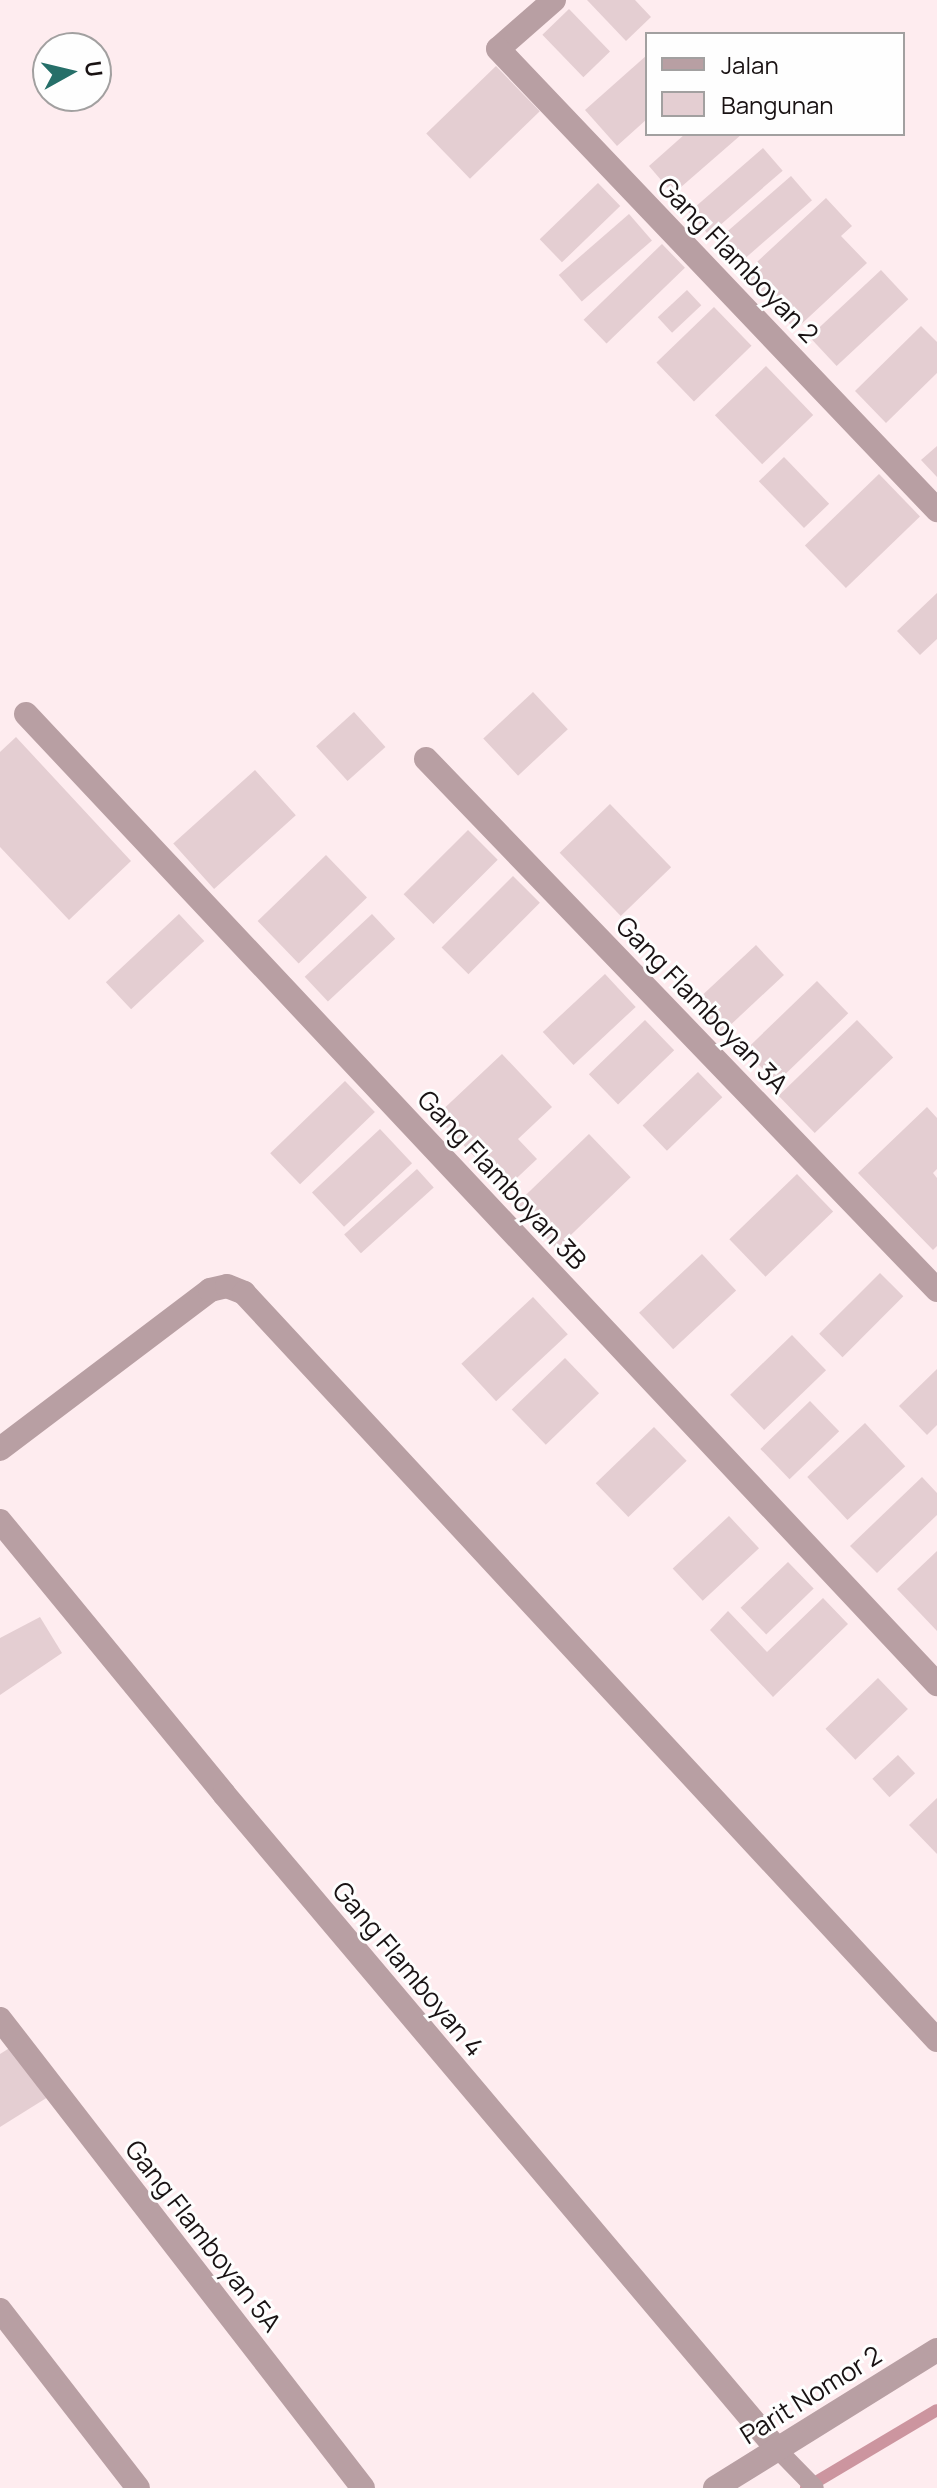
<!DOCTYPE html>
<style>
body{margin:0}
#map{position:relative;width:937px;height:2488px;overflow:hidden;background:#feecef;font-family:Manrope,sans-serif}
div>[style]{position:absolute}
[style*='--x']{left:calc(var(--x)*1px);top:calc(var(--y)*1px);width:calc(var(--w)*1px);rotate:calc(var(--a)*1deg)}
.stream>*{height:12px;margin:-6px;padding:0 6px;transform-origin:6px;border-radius:6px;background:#cc959f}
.building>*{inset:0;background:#e4ced2;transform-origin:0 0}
.service>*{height:18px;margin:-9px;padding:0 9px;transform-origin:9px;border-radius:9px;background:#b89fa3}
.minor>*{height:24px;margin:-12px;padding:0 12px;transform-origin:12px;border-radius:12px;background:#b89fa3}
span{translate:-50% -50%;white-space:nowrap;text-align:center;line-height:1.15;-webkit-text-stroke:6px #fefefe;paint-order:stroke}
.street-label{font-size:26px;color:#191213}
.legend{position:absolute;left:645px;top:32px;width:260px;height:104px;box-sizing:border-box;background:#fefefe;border:2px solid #a2a0a0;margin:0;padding:10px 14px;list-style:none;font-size:24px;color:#191213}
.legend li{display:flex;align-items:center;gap:16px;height:40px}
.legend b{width:40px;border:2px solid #a2a0a0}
.north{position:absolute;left:32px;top:32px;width:80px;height:80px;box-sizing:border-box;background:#fefefe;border:2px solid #a2a0a0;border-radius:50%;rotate:82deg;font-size:22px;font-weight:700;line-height:32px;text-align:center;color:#191213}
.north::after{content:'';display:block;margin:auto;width:28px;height:36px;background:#266f69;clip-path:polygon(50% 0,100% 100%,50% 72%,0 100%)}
</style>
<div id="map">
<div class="stream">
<div style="--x:806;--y:2488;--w:152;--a:-30.8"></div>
</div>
<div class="building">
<div style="clip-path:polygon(587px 0,635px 0,651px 17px,626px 41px)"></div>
<div style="left:569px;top:9px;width:59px;height:37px;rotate:46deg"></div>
<div style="clip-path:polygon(647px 55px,647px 119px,617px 146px,585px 110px)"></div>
<div style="left:496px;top:66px;width:63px;height:97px;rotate:46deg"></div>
<div style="clip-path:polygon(685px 134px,742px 134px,673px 194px,649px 166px)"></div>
<div style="left:763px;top:148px;width:30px;height:98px;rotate:49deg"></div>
<div style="left:791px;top:176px;width:32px;height:97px;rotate:49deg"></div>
<div style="left:598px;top:183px;width:32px;height:81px;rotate:46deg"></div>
<div style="clip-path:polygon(826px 198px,852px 226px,841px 236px,867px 263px,795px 330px,745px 273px)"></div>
<div style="left:629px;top:214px;width:35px;height:93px;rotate:49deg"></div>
<div style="left:662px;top:244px;width:33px;height:109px;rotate:46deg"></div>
<div style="left:881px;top:270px;width:40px;height:98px;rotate:47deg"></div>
<div style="left:687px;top:290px;width:21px;height:40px;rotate:47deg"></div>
<div style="left:714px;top:307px;width:54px;height:80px;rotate:46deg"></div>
<div style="clip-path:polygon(921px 326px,937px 342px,937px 373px,886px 423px,855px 391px)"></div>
<div style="left:766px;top:366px;width:68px;height:71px;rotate:46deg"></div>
<div style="clip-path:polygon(937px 446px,937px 477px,921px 460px)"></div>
<div style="left:784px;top:457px;width:65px;height:35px;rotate:46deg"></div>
<div style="left:879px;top:474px;width:59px;height:103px;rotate:46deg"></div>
<div style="clip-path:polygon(937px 593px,937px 639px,920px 655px,897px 631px)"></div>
<div style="left:533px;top:692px;width:51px;height:68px;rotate:47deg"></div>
<div style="left:354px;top:712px;width:47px;height:51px;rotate:48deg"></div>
<div style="clip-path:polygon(16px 737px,131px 861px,69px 920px,0 847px,0 752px)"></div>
<div style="left:255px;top:770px;width:61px;height:110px;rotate:48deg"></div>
<div style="left:610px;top:804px;width:88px;height:70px;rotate:46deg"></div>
<div style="left:468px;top:830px;width:42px;height:91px;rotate:45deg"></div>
<div style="left:326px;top:855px;width:59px;height:95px;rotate:46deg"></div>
<div style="left:513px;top:876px;width:38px;height:101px;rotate:45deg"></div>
<div style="left:179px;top:914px;width:37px;height:100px;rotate:47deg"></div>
<div style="left:372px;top:914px;width:34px;height:92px;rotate:47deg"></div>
<div style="left:756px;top:945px;width:41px;height:86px;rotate:47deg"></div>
<div style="left:605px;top:974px;width:45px;height:85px;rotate:47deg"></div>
<div style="left:817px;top:981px;width:45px;height:100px;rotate:46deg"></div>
<div style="left:645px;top:1020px;width:42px;height:78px;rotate:46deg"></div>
<div style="left:857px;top:1020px;width:52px;height:109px;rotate:46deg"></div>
<div style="clip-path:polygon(502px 1054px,552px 1107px,518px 1139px,537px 1159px,505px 1189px,436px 1116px)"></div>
<div style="left:698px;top:1072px;width:35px;height:77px;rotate:46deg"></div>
<div style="left:345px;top:1081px;width:43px;height:104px;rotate:46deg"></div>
<div style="clip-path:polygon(927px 1107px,937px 1118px,937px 1169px,933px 1173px,937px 1178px,937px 1246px,933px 1250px,858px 1173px)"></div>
<div style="left:380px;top:1129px;width:47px;height:93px;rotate:47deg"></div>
<div style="left:589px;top:1134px;width:60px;height:103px;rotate:46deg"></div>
<div style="left:417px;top:1169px;width:25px;height:98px;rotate:48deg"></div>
<div style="left:797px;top:1174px;width:52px;height:94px;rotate:46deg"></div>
<div style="left:702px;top:1254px;width:50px;height:86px;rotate:47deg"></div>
<div style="left:880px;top:1273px;width:33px;height:86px;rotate:45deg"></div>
<div style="left:533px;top:1297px;width:51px;height:98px;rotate:47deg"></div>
<div style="left:792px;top:1335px;width:49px;height:86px;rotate:46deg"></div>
<div style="left:565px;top:1358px;width:49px;height:74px;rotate:46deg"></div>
<div style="clip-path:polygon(937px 1369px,937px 1425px,927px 1435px,899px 1406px)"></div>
<div style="left:810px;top:1401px;width:42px;height:69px;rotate:46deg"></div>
<div style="left:865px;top:1423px;width:59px;height:79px;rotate:47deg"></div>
<div style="left:654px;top:1427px;width:47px;height:81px;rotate:46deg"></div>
<div style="clip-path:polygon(922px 1477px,937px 1493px,937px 1515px,877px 1573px,850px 1546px)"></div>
<div style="left:729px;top:1516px;width:44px;height:77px;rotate:47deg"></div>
<div style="clip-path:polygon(937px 1551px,937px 1631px,897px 1589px)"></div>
<div style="left:788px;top:1562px;width:37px;height:66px;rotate:46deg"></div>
<div style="clip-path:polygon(823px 1598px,848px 1624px,773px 1697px,710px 1630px,728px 1611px,767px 1652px)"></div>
<div style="clip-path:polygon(40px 1617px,62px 1653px,0 1695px,0 1638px)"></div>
<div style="left:878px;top:1678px;width:43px;height:73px;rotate:46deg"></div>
<div style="left:898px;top:1755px;width:25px;height:35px;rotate:47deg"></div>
<div style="clip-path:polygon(937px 1798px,937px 1854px,909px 1825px)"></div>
<div style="clip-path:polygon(16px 2044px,48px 2097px,0 2127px,0 2054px)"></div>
</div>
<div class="service">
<div style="--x:777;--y:2449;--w:54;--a:45.7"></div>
</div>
<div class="minor">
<div style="--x:554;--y:0;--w:74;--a:138.8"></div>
<div style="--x:498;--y:49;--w:637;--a:46.4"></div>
<div style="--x:26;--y:714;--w:1331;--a:46.8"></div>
<div style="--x:426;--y:759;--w:737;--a:46.1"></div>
<div style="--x:0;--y:1449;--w:263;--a:-37.1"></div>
<div style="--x:210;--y:1290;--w:17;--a:-13"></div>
<div style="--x:227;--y:1286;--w:18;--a:22"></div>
<div style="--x:244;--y:1293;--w:1019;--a:47.15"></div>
<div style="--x:0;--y:1521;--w:353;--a:50.6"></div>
<div style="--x:224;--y:1794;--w:857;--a:49.83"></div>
<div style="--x:0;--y:2019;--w:593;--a:52.26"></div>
<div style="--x:0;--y:2310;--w:225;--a:52.2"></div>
<div style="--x:715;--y:2488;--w:261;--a:-31.9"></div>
</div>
<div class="street-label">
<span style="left:738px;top:260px;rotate:46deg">Gang Flamboyan 2</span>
<span style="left:702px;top:1005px;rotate:46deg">Gang Flamboyan 3A</span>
<span style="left:502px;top:1180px;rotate:47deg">Gang Flamboyan 3B</span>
<span style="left:408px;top:1969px;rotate:50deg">Gang Flamboyan 4</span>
<span style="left:203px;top:2236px;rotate:52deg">Gang Flamboyan 5A</span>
<span style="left:811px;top:2395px;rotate:-32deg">Parit Nomor 2</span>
</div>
<ul class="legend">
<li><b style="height:10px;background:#b89fa3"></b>Jalan</li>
<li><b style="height:22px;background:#e4ced2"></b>Bangunan</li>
</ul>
<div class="north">U</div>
</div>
